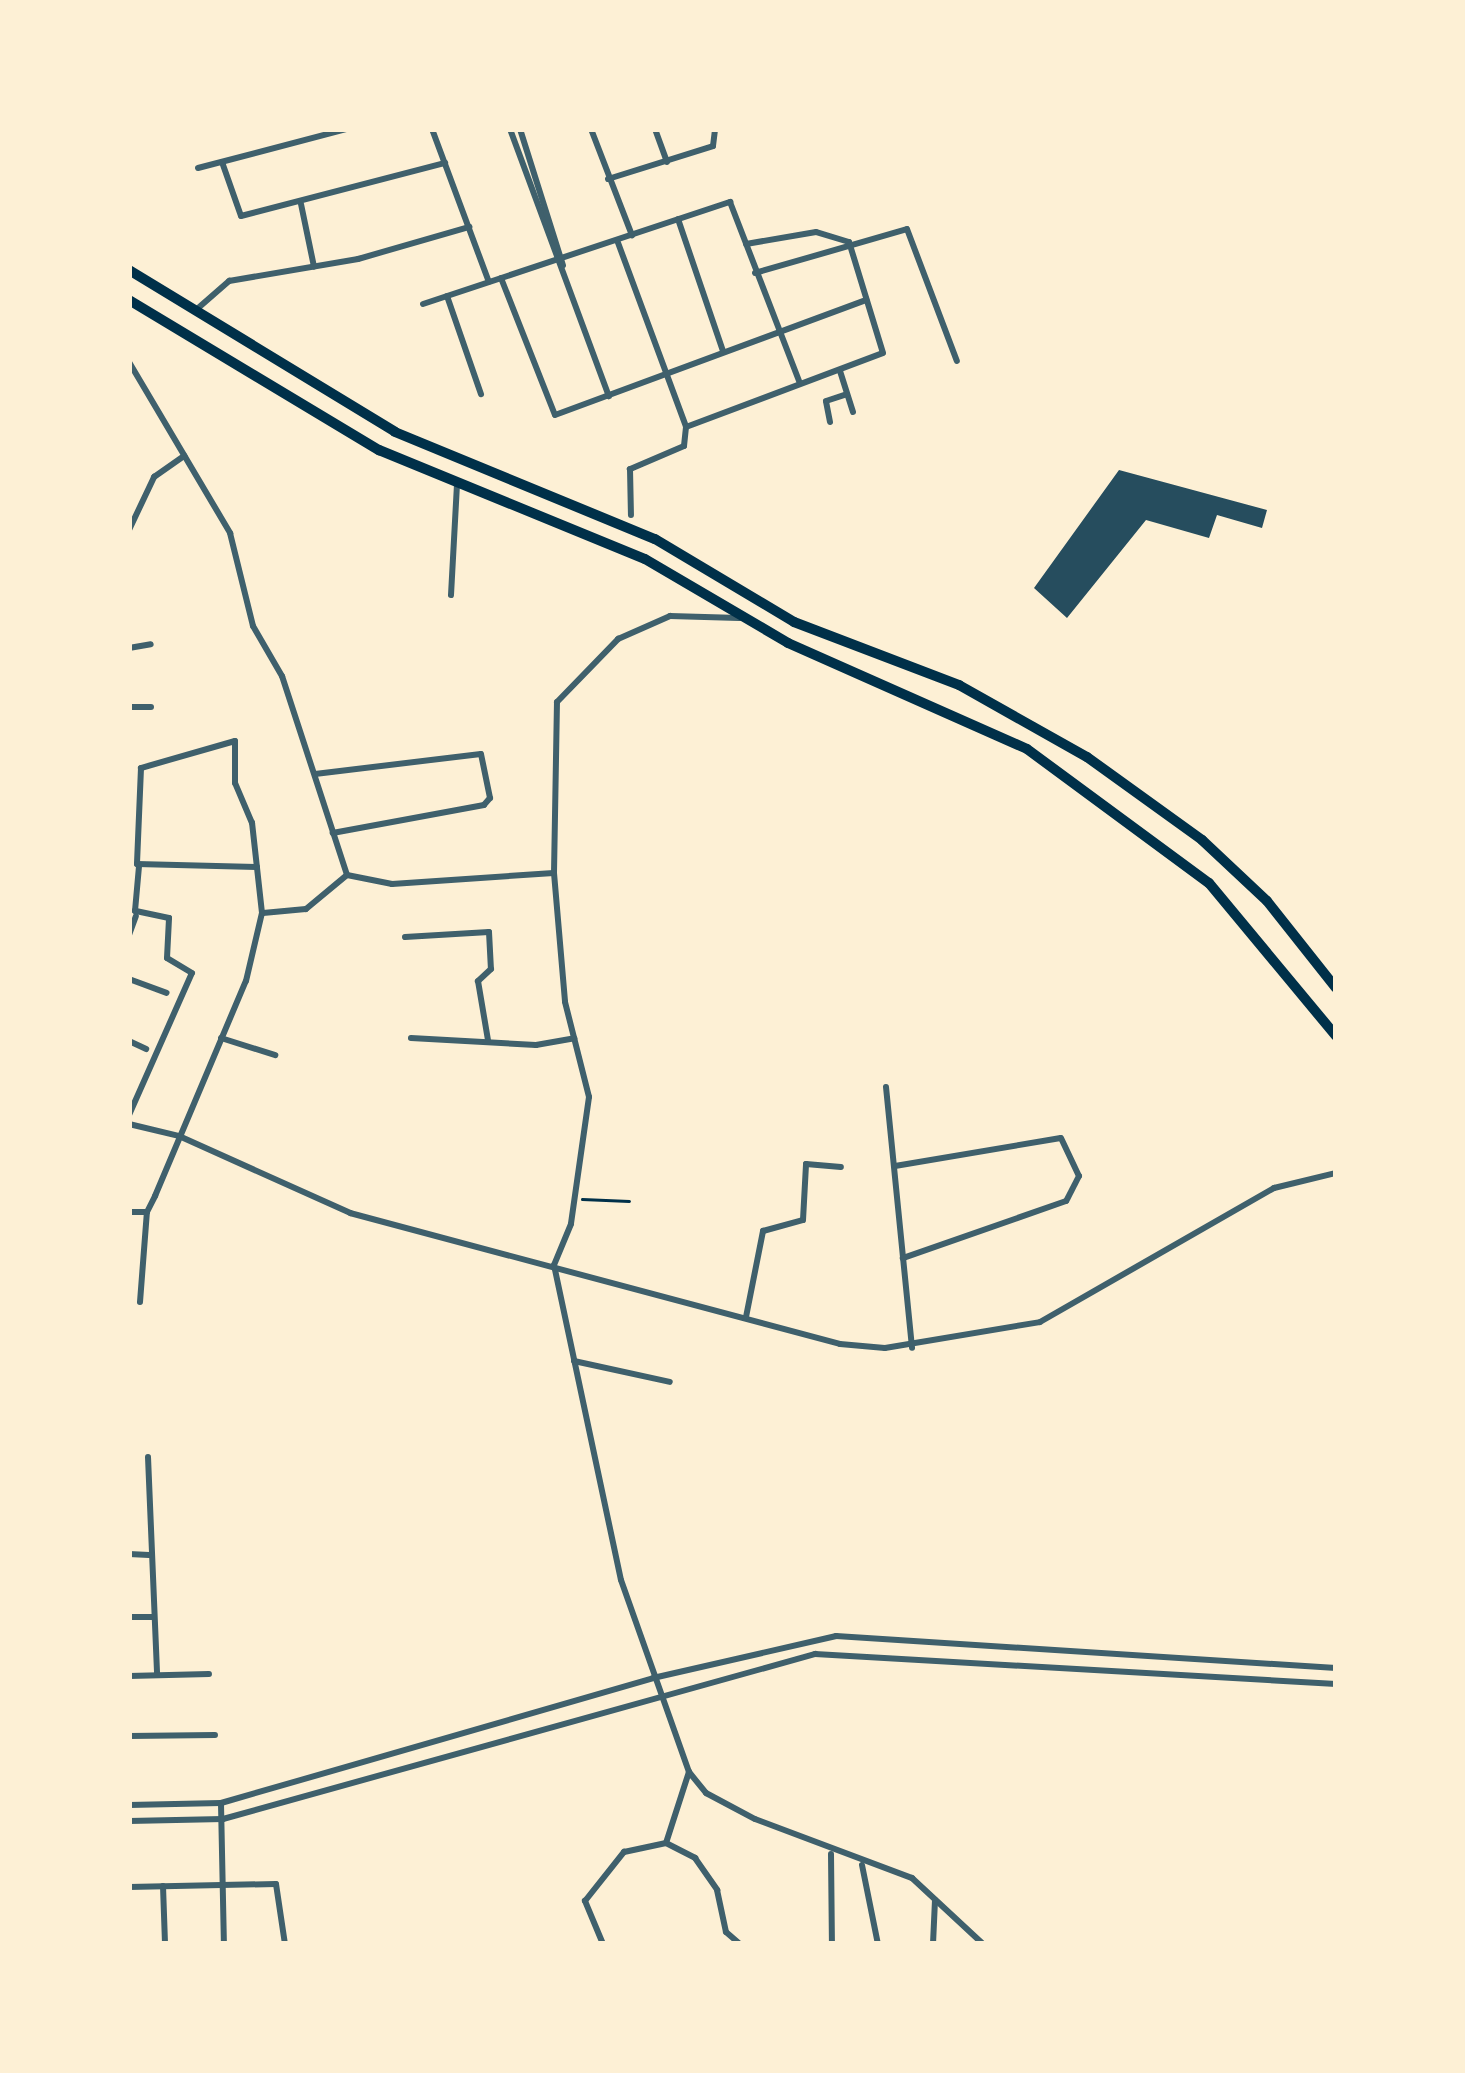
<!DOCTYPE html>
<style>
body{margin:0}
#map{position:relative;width:1465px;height:2073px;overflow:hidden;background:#fdf0d5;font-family:Figtree,sans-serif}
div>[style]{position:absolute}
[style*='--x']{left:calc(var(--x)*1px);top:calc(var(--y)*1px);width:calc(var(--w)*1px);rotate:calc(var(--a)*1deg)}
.building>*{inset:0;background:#264d5e}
.path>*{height:3px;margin:-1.5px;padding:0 1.5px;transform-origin:1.5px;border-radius:1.5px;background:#003049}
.minor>*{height:6px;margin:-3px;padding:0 3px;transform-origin:3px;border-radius:3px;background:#3f606c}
.trunk>*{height:10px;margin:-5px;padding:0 5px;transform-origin:5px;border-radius:5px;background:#003049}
span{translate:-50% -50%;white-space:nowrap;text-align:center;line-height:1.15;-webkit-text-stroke:10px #fdf0d5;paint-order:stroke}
.frame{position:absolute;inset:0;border:132px solid #fdf0d5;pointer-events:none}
</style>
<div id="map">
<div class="building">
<div style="clip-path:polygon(1119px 470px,1267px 510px,1262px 528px,1217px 515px,1209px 538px,1146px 520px,1067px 618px,1034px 588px)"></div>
</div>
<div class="path">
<div style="--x:582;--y:1199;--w:47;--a:2.4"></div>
</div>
<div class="minor">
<div style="--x:432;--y:129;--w:163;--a:69.6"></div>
<div style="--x:510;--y:129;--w:285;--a:69.7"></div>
<div style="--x:520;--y:129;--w:143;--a:72.5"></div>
<div style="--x:591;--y:129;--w:114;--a:68.9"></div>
<div style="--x:655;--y:129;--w:35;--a:70"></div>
<div style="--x:222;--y:162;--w:57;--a:70.6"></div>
<div style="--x:241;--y:216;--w:211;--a:-14.6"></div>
<div style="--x:198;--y:168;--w:154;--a:-14.7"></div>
<div style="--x:608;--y:179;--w:110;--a:-17.4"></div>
<div style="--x:713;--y:146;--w:17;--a:-83"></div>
<div style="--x:301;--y:204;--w:64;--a:78.3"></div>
<div style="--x:678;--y:219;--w:139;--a:71.2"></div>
<div style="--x:617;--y:240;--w:199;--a:69.7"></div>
<div style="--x:686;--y:427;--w:19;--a:96"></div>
<div style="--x:684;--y:446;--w:59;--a:156.9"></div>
<div style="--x:630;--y:469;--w:46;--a:88.8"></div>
<div style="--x:755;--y:273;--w:158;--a:-16.1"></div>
<div style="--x:907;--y:229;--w:141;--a:69.3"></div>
<div style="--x:501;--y:278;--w:147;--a:68.5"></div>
<div style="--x:555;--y:415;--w:332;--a:-20.3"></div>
<div style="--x:447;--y:296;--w:104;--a:70.9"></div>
<div style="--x:423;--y:304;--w:324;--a:-18.4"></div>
<div style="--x:730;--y:202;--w:194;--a:68.9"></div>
<div style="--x:197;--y:309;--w:43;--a:-41.2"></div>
<div style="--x:229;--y:281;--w:131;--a:-9.7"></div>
<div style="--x:358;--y:259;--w:116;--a:-16.1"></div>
<div style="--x:129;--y:362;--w:199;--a:59.4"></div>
<div style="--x:230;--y:533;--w:96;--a:76.1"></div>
<div style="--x:253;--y:626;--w:58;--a:59.9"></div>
<div style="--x:282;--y:676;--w:209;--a:71.9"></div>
<div style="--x:347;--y:875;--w:46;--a:11.3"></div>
<div style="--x:392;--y:884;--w:162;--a:-3.9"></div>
<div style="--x:554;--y:873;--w:129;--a:85.1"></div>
<div style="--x:565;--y:1002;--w:98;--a:75.8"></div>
<div style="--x:589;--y:1097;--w:128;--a:98.1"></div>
<div style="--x:571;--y:1224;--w:44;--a:112.5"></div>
<div style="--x:554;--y:1265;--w:322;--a:78"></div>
<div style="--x:621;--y:1580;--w:204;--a:70.5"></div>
<div style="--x:689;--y:1772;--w:27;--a:51"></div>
<div style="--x:706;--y:1793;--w:55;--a:28"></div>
<div style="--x:755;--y:1819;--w:168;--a:20.6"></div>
<div style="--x:912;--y:1878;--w:97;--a:42.9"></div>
<div style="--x:840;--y:371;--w:43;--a:72.4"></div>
<div style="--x:830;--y:422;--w:21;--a:-101"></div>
<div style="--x:826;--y:401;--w:22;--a:-18"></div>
<div style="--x:686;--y:427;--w:210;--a:-20.6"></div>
<div style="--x:883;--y:353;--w:116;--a:-107"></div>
<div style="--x:849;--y:242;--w:34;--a:-163"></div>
<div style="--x:816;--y:232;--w:71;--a:170.3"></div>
<div style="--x:129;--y:530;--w:59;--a:-64.7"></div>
<div style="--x:154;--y:477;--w:37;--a:-35"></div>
<div style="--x:451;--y:595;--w:111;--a:-86.9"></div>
<div style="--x:129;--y:648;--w:22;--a:-10"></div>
<div style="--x:129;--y:707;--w:22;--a:0"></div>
<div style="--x:315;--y:774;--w:167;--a:-6.9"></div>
<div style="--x:481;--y:754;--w:45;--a:78.4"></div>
<div style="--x:490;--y:798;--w:9;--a:131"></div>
<div style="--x:484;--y:805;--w:154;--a:169.5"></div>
<div style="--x:554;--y:873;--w:171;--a:-89"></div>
<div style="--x:557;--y:702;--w:88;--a:-45.9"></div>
<div style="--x:618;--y:639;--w:57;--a:-23.9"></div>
<div style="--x:670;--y:616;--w:69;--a:1.7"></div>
<div style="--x:263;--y:913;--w:43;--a:-5.3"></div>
<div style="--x:306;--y:909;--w:53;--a:-39.7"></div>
<div style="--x:129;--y:935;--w:20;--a:-70"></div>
<div style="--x:405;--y:937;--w:84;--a:-3.4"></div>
<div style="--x:489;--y:932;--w:37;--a:87"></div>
<div style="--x:491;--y:969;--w:18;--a:137"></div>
<div style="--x:478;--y:981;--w:60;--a:80.4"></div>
<div style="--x:129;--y:979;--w:40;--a:20.2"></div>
<div style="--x:221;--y:1038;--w:57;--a:17.5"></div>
<div style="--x:411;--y:1038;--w:125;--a:3.2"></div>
<div style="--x:536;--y:1045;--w:39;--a:-10"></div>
<div style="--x:129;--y:1041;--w:19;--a:25"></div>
<div style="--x:886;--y:1087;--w:262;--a:84.3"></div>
<div style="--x:129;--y:1115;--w:155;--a:-66.1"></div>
<div style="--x:192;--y:973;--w:29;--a:-149"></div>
<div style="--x:167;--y:958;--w:40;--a:-87.1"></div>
<div style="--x:169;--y:918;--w:35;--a:-168"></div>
<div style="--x:135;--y:911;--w:45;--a:-84.9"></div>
<div style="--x:129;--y:1124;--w:51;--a:13.5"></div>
<div style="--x:179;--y:1136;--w:188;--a:24.2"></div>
<div style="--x:350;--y:1213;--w:507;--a:14.97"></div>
<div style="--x:840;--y:1344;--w:45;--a:5.1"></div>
<div style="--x:885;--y:1348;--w:157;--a:-9.5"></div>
<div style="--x:1040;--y:1322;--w:270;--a:-29.8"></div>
<div style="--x:1274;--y:1188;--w:64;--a:-13.6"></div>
<div style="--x:895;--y:1166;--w:168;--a:-9.6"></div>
<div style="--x:1061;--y:1138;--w:42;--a:64.7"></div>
<div style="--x:1079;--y:1176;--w:28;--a:117"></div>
<div style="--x:1066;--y:1201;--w:173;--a:160.7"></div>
<div style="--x:129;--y:1212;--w:18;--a:0"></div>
<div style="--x:147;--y:1212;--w:18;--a:-63"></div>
<div style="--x:155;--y:1196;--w:233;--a:-67.1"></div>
<div style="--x:246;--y:981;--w:70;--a:-76.8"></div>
<div style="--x:262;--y:913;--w:91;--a:-96.3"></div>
<div style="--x:252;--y:823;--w:43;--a:-113"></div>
<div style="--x:235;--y:783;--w:42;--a:-90"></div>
<div style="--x:235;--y:741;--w:98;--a:164"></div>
<div style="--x:141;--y:768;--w:96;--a:92.4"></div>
<div style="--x:137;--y:864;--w:120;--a:1.4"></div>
<div style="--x:140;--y:1302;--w:90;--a:-85.6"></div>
<div style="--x:746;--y:1317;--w:88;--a:-78.8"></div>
<div style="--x:763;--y:1231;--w:41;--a:-15.4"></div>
<div style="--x:803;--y:1220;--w:56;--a:-86.9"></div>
<div style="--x:806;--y:1164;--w:35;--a:5"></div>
<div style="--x:574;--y:1361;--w:98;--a:12.3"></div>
<div style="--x:148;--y:1457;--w:217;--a:87.6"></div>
<div style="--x:129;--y:1554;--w:20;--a:3"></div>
<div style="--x:129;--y:1617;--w:25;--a:0"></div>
<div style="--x:129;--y:1676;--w:80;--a:-1.4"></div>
<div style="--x:129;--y:1736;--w:86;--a:-0.7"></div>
<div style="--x:221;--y:1804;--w:140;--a:88.8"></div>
<div style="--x:129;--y:1805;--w:92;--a:-1.2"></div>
<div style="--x:221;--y:1803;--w:450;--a:-16.1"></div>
<div style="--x:653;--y:1678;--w:188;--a:-12.9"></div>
<div style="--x:836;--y:1636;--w:501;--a:3.66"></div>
<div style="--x:129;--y:1821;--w:94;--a:-1.2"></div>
<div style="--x:223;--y:1819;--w:615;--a:-15.57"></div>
<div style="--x:815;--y:1654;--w:522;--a:3.3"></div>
<div style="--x:666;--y:1843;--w:75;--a:-72.1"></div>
<div style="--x:831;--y:1854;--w:90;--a:89.4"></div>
<div style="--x:862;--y:1865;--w:81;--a:78.6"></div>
<div style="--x:163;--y:1886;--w:58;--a:88"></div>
<div style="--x:129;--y:1887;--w:147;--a:-1.2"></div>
<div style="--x:276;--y:1884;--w:61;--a:81.5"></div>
<div style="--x:603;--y:1944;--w:47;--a:-112.7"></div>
<div style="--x:585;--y:1901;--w:63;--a:-51.5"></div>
<div style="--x:624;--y:1852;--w:43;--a:-12.1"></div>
<div style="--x:666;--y:1843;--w:33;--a:27"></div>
<div style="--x:695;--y:1858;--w:39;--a:55"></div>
<div style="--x:717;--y:1890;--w:43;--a:77.9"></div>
<div style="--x:726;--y:1932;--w:18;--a:41"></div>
<div style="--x:933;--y:1944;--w:44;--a:-87.4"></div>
</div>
<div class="trunk">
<div style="--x:129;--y:270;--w:311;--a:31.3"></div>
<div style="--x:395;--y:432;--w:281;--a:22.4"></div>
<div style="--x:655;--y:539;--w:162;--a:30.8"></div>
<div style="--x:794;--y:622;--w:177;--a:20.9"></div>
<div style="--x:959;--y:685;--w:147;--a:29.4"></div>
<div style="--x:1087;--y:757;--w:142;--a:35.8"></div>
<div style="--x:1202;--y:840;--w:89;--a:43.2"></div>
<div style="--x:1267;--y:901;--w:111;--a:51.6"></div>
<div style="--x:129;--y:300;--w:292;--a:31"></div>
<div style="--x:379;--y:450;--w:287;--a:22.3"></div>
<div style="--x:645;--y:559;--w:166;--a:30.4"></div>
<div style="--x:788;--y:643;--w:261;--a:23.9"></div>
<div style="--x:1027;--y:749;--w:226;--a:36.4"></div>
<div style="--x:1209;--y:883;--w:199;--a:50.3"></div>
</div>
<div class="frame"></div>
</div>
